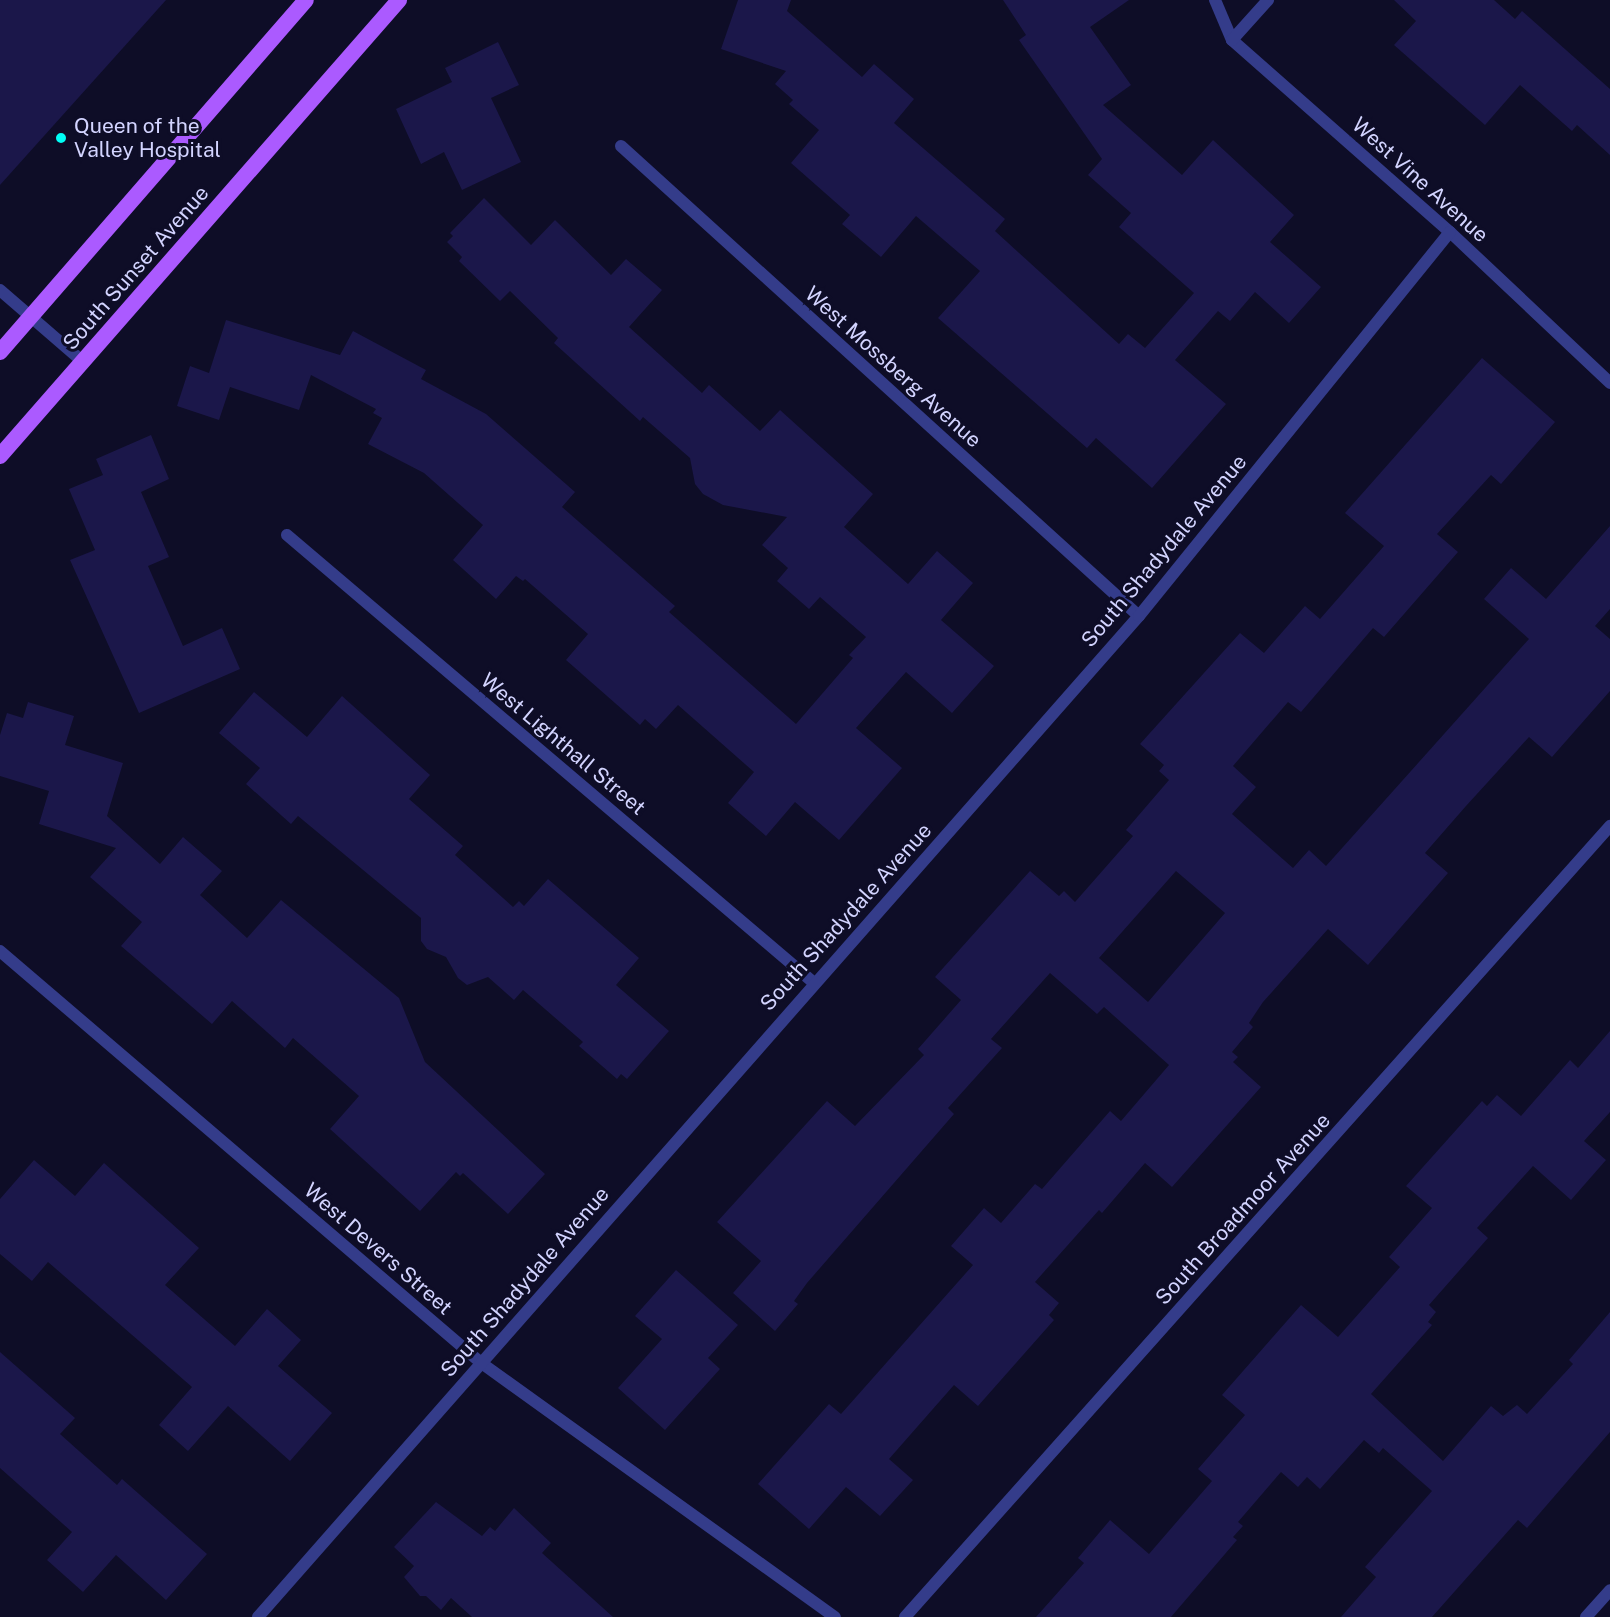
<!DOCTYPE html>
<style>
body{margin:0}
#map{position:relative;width:1610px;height:1617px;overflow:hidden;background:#0e0d27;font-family:"Public Sans",sans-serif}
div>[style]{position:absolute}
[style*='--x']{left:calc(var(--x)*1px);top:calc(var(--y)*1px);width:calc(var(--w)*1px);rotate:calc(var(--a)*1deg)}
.building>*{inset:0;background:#1b174a}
.service>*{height:12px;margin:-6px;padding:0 6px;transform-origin:6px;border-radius:6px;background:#343c8a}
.minor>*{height:12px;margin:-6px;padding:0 6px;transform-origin:6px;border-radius:6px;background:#343c8a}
.primary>*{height:16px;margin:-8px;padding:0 8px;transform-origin:8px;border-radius:8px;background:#ab5aff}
.dots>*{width:16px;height:16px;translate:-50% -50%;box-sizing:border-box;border:3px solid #0e0d27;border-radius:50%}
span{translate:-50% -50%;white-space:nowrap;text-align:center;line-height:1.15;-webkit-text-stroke:6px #0e0d27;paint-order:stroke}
.poi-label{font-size:21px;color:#d3d4ff}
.left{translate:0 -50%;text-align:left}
.street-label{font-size:21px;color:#d3d4ff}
</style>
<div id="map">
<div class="building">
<div style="clip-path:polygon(0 0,166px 0,0 185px)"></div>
<div style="clip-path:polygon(738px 0,791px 0,787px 11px,862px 77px,874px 64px,914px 99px,894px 123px,1005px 219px,995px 231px,1119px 344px,1128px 334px,1145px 348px,1194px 293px,1119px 227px,1131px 213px,1088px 175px,1102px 159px,1019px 40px,1026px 35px,1003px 0,1129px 0,1090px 27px,1131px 85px,1103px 105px,1182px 175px,1213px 140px,1294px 215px,1270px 242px,1321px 287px,1289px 323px,1255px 292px,1230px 321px,1218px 311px,1175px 360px,1226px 404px,1152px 488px,1096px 438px,1087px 448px,938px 318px,980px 271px,916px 216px,881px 257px,842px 224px,850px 215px,791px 163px,819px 130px,789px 104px,793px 100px,775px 84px,786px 71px,721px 49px)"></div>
<div style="clip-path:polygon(1394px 0,1494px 0,1515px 19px,1522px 11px,1610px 89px,1610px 155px,1577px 125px,1572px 131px,1520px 85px,1485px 125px,1394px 45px,1416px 21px)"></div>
<div style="clip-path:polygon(498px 42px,519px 85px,491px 98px,521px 162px,462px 190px,444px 152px,421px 164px,396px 109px,452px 82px,445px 68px)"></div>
<div style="clip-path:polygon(484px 198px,531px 245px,555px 220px,611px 275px,626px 259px,662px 290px,629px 327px,702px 393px,709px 385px,760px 431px,780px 410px,873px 494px,844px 527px,908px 584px,937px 551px,973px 583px,941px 620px,994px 666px,952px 713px,906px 672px,856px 728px,902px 768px,839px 840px,795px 802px,766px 836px,728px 803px,754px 772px,678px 705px,656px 729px,645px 719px,640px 725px,566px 660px,588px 634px,525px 579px,523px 581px,516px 576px,496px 599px,453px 560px,483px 525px,424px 473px,368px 444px,382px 418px,373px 413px,376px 409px,311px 375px,299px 410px,230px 387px,219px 420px,177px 406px,190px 366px,209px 373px,226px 320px,340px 355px,353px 331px,426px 370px,421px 379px,486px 414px,575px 492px,562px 507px,675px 606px,669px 612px,796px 724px,853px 658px,849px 655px,866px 637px,820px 597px,809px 609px,777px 581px,788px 568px,762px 545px,787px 517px,723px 505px,703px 494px,695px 484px,690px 458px,643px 417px,640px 421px,554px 343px,558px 338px,510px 291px,500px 301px,459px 261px,462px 257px,447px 242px,453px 236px,450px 233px)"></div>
<div style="clip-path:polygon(evenodd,1482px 358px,1555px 422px,1501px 484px,1491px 475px,1437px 534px,1458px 552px,1384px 637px,1373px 628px,1301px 712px,1288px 702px,1233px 766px,1256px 787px,1232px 814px,1293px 868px,1309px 850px,1326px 866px,1529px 639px,1484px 599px,1511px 568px,1546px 599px,1610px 526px,1610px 609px,1595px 626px,1610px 639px,1610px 691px,1552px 757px,1529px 737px,1466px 806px,1425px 853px,1448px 873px,1368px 965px,1328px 929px,1263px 1002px,1249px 1023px,1253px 1027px,1232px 1052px,1238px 1057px,1233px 1062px,1261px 1087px,1172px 1187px,1145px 1163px,1102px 1213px,1099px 1210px,1035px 1282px,1059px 1303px,1049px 1315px,1054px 1320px,978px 1406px,954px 1385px,889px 1459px,913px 1480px,880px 1516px,846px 1487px,809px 1529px,758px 1484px,829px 1404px,841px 1414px,973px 1265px,951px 1246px,984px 1208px,1001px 1223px,1035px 1184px,1042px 1189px,1110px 1111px,1121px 1121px,1169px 1065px,1104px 1007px,1097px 1014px,1050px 973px,991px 1039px,1002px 1048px,948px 1108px,954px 1114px,807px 1283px,794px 1301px,798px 1304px,775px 1331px,733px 1293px,761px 1261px,717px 1222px,827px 1101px,855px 1126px,924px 1055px,918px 1049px,961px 1000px,935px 977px,1030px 871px,1059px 896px,1064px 891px,1075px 902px,1133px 836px,1126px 830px,1169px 780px,1159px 771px,1164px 765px,1140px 744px,1240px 633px,1264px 653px,1305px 606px,1320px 619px,1384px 546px,1345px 513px,1482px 358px,1176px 871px,1225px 913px,1148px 1002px,1099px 958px,1176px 871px)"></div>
<div style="clip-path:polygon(151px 435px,169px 479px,141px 492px,169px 557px,148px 566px,183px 646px,222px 628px,240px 669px,139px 713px,70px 560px,95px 550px,69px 489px,103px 475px,96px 459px)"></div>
<div style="clip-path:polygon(254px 692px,307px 737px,342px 696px,430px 775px,409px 799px,463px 846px,455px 855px,513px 907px,519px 901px,524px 906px,548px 879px,639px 958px,616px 985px,669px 1031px,627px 1079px,621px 1074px,617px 1079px,579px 1046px,583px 1042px,523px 990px,514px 1000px,488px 977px,467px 985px,458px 978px,446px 957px,427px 949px,421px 941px,421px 918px,298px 816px,291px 824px,246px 784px,260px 768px,219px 733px)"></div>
<div style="clip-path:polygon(28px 702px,74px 716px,65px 745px,123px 763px,107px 816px,160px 864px,183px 837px,222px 871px,200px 895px,247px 938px,281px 900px,399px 998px,425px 1062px,545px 1174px,508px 1214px,463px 1173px,460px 1176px,456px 1172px,420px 1211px,330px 1129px,359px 1096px,293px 1038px,285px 1048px,232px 1001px,212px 1024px,121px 946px,142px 922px,90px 877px,116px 848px,39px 824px,49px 791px,0 776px,0 735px,7px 713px,23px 718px)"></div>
<div style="clip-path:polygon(1610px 1031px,1610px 1112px,1584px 1141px,1606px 1160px,1571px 1200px,1533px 1166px,1477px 1228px,1488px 1238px,1429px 1305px,1436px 1312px,1428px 1322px,1432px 1325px,1371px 1394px,1443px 1461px,1491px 1406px,1503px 1416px,1517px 1405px,1527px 1414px,1573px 1364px,1569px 1360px,1610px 1312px,1610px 1432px,1527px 1528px,1518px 1520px,1432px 1617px,1341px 1617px,1376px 1577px,1365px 1567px,1432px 1491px,1383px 1448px,1379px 1453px,1364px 1440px,1320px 1489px,1307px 1477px,1298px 1487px,1281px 1472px,1238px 1522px,1243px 1526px,1233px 1537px,1237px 1540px,1171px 1617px,1036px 1617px,1084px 1563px,1078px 1558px,1110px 1520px,1149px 1554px,1212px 1481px,1198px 1469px,1245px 1415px,1222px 1395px,1301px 1305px,1338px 1337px,1400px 1267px,1389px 1257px,1432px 1208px,1406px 1186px,1482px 1101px,1487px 1106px,1497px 1095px,1521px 1116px,1570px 1060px,1578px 1068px)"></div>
<div style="clip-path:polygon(34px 1160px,75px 1196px,104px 1163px,199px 1248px,165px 1285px,235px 1346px,267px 1309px,301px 1340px,278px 1366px,332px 1413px,290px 1461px,228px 1406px,188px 1451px,159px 1425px,192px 1387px,48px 1262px,32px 1281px,0 1254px,0 1199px)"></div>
<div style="clip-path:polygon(676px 1270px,738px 1325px,708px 1358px,720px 1369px,665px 1430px,618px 1388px,662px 1339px,635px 1316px)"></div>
<div style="clip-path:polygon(0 1352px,75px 1418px,60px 1434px,117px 1485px,122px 1479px,207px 1554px,166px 1600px,116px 1555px,83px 1592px,47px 1560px,72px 1532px,0 1468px)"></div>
<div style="clip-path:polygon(436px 1502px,482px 1536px,490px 1527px,495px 1531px,514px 1508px,551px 1543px,542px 1553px,613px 1617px,472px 1617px,451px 1598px,441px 1610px,426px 1596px,420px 1596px,404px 1577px,414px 1566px,394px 1547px)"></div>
</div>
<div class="service">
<div style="--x:0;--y:290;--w:110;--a:40.9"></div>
</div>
<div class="minor">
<div style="--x:1215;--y:0;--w:43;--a:67"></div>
<div style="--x:1232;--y:40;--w:290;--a:41.4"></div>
<div style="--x:1450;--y:232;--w:220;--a:43.3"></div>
<div style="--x:1232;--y:40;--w:54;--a:-48"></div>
<div style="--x:621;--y:146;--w:699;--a:42.22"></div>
<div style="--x:287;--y:535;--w:690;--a:40.36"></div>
<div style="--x:0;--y:951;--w:632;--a:40.57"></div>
<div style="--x:480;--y:1362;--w:437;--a:35.7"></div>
<div style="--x:258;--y:1617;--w:1333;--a:-48.65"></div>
<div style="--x:1139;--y:616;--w:494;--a:-51"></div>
<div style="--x:905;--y:1617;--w:1060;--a:-48.29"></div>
<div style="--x:1586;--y:1617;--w:36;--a:-48"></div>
</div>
<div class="primary">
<div style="--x:0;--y:352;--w:466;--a:-49"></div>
<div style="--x:0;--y:456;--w:606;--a:-48.81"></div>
</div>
<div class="dots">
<div style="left:61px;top:138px;background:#00fef6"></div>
</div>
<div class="poi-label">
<span class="left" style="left:74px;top:138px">Queen of the<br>Valley Hospital</span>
</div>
<div class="street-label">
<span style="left:1420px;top:180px;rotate:42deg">West Vine Avenue</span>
<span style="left:136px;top:268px;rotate:-49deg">South Sunset Avenue</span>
<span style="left:893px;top:367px;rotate:42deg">West Mossberg Avenue</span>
<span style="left:1164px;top:551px;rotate:-50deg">South Shadydale Avenue</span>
<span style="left:563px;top:744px;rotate:40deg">West Lighthall Street</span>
<span style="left:846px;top:917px;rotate:-48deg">South Shadydale Avenue</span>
<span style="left:1243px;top:1209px;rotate:-48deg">South Broadmoor Avenue</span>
<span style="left:378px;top:1249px;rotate:41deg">West Devers Street</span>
<span style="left:525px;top:1282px;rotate:-49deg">South Shadydale Avenue</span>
</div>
</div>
